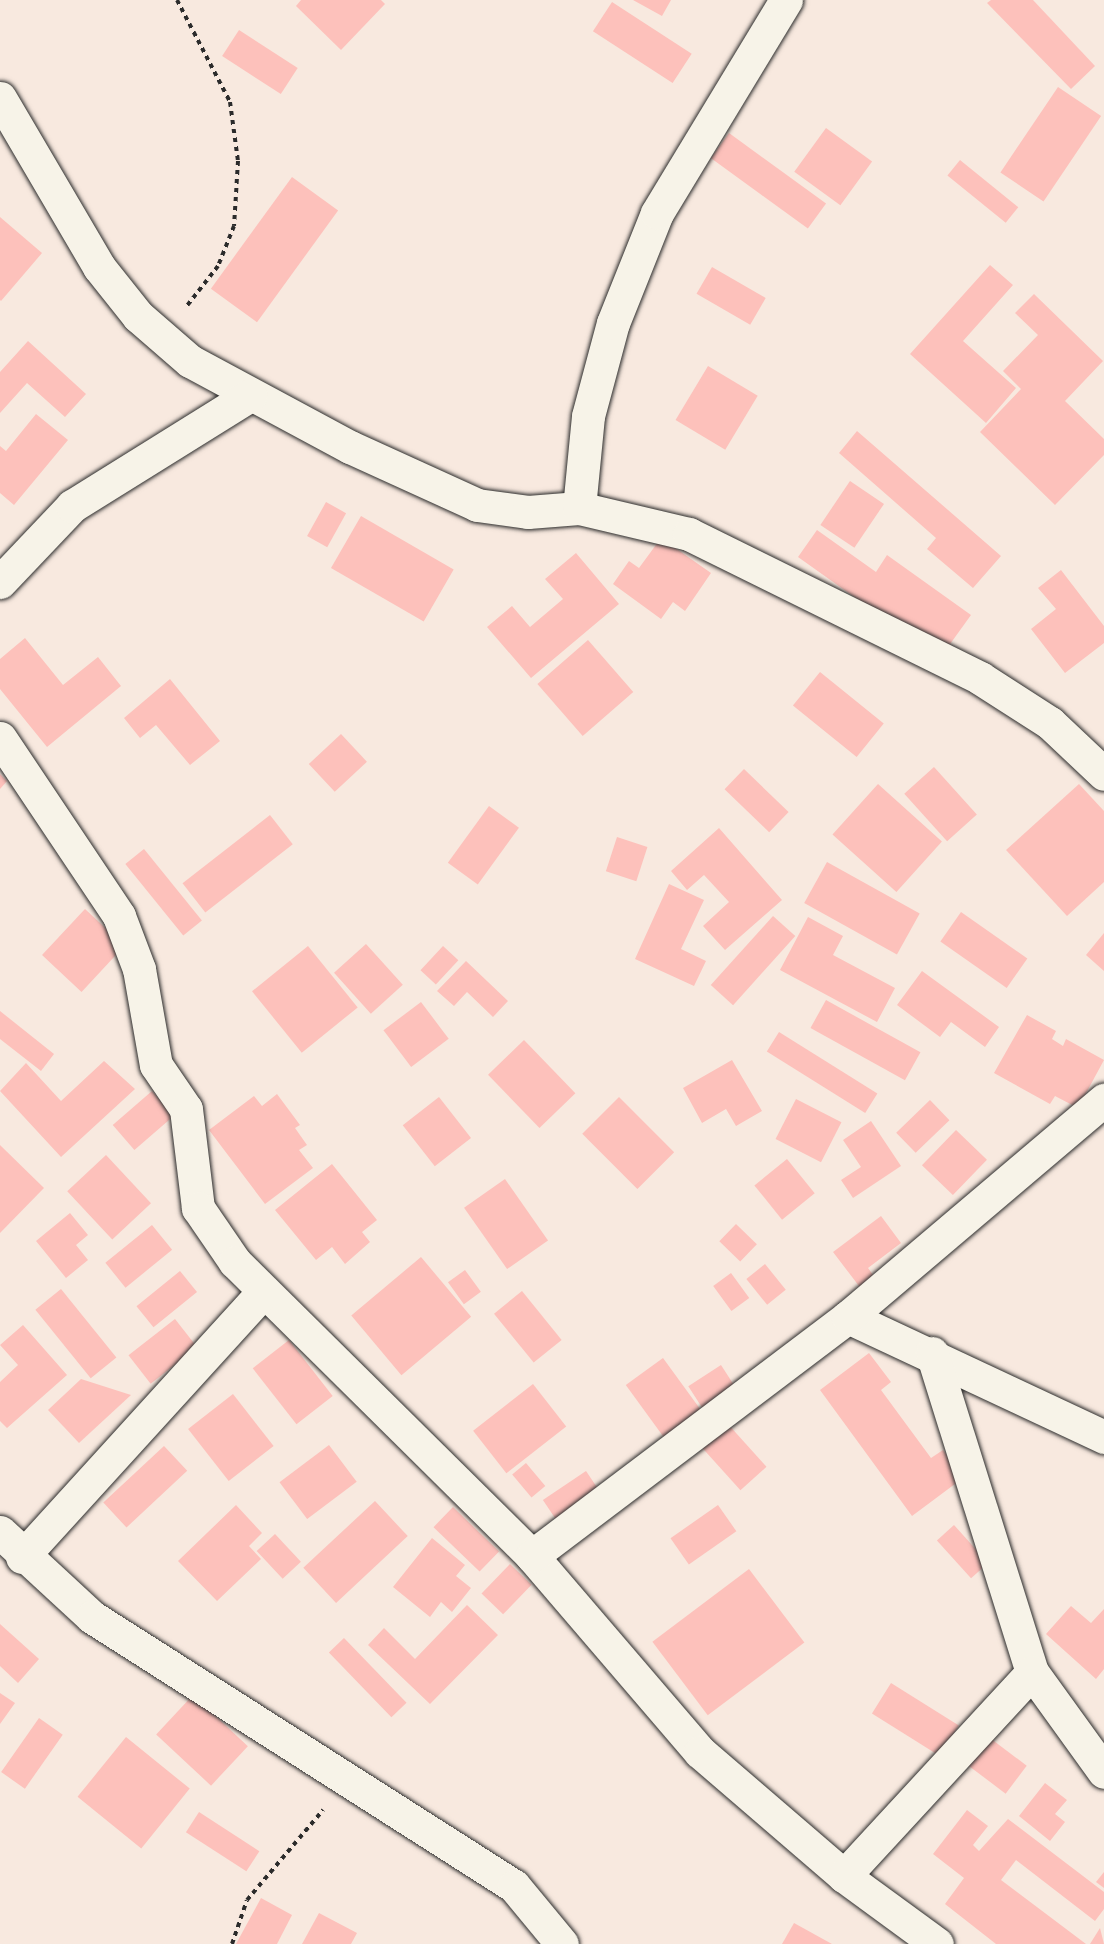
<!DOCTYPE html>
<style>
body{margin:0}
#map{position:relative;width:1104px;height:1944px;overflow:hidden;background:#f8e9df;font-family:"Comic Neue",sans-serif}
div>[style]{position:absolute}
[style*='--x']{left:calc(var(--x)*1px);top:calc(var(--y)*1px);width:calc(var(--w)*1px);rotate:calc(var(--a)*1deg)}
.building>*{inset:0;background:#fdc1bb;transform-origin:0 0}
.path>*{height:4px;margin-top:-2px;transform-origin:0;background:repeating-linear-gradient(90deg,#2b2b2b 0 4.5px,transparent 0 9px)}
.roads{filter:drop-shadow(0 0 2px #2b2b2b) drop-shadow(0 0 2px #2b2b2b)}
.street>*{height:33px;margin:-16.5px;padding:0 16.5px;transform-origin:16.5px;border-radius:16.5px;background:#f7f3e8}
span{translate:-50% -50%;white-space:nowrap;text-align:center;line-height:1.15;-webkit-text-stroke:4.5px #f7f3e8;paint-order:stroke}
</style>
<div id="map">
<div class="building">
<div style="clip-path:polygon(301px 0,381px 0,385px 4px,341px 50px,296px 6px)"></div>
<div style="clip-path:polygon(633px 0,671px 0,662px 16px)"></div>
<div style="clip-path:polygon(991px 0,1033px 0,1095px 66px,1071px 89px,987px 3px)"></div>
<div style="left:612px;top:2px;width:95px;height:35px;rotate:33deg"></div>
<div style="left:239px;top:30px;width:70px;height:31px;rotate:33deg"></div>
<div style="left:1058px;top:87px;width:52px;height:103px;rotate:34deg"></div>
<div style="left:826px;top:128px;width:57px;height:54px;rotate:36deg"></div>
<div style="left:729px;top:133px;width:120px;height:31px;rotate:36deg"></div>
<div style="left:960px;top:160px;width:75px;height:20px;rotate:39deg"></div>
<div style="left:292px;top:177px;width:57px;height:138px;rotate:36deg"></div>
<div style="clip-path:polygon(0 217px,42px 253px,1px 301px,0 300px)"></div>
<div style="clip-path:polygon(990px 265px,1013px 285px,963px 341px,1016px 388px,986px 423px,910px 354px)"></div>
<div style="left:712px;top:267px;width:62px;height:31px;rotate:30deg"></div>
<div style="clip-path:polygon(1034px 294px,1103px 361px,1065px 401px,1104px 439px,1104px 455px,1055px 505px,980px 432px,1021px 389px,1003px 371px,1038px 335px,1015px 313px)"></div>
<div style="clip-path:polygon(28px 341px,86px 394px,65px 417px,27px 383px,0 413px,0 372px)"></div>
<div style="left:708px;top:366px;width:58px;height:63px;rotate:31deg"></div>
<div style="clip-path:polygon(36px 414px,68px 440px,14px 505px,0 493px,0 446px,6px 451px)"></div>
<div style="clip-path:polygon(857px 431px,1001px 556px,973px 588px,927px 549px,936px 538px,839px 453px)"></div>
<div style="left:850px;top:481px;width:41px;height:53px;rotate:34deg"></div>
<div style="left:326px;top:502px;width:23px;height:39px;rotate:29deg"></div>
<div style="left:361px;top:516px;width:107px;height:60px;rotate:30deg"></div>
<div style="clip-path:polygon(817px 530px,876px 572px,887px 555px,971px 615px,940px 658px,798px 557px)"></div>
<div style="clip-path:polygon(661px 538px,711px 573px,685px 611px,673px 602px,661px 619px,613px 584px,629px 561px,639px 568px)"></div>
<div style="clip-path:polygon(576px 553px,619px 604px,531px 678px,487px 627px,512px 606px,530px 627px,563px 599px,545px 579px)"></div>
<div style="clip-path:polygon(1061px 570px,1104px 626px,1104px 643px,1065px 673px,1031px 629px,1056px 609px,1038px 588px)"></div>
<div style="clip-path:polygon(25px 638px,63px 685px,98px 657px,121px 686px,47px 747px,0 689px,0 659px)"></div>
<div style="left:588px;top:640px;width:69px;height:67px;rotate:49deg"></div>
<div style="left:820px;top:672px;width:82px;height:43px;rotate:39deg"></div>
<div style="clip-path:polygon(170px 679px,220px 741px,190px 765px,156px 725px,140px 738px,124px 718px)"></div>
<div style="left:341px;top:734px;width:38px;height:44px;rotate:47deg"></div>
<div style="left:934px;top:767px;width:64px;height:40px;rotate:48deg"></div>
<div style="left:744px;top:769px;width:62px;height:28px;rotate:44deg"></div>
<div style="clip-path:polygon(0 774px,7px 781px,0 789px)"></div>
<div style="left:878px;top:784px;width:86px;height:68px;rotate:42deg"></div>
<div style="clip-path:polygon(1079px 784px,1104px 811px,1104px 882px,1067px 916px,1006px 850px)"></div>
<div style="left:489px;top:806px;width:37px;height:70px;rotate:36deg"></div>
<div style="left:270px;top:815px;width:37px;height:111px;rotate:52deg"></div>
<div style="clip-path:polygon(719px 828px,782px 900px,725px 950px,703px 926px,729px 902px,704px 875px,687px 890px,671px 871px)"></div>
<div style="left:617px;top:837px;width:32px;height:36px;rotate:18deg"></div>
<div style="left:144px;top:849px;width:92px;height:24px;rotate:51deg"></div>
<div style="left:827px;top:862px;width:106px;height:47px;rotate:29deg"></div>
<div style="clip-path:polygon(669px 884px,704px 900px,681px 949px,706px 961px,694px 986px,635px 959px)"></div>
<div style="left:85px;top:909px;width:54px;height:63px;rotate:43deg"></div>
<div style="left:961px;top:912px;width:81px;height:36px;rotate:35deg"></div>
<div style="left:773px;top:916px;width:30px;height:93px;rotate:42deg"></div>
<div style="clip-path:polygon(808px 917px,843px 936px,833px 955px,895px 988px,877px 1022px,780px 970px)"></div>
<div style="clip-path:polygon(1104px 933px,1104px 971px,1086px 955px)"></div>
<div style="left:366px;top:944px;width:55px;height:43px;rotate:48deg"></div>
<div style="left:308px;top:946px;width:79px;height:72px;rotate:51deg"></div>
<div style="left:443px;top:946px;width:21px;height:33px;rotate:43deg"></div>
<div style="clip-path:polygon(466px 961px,508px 1001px,493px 1017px,467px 992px,454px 1006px,437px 991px)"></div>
<div style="clip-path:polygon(922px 971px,999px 1027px,985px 1047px,951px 1022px,940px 1037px,897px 1005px)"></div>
<div style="left:826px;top:1000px;width:108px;height:32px;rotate:29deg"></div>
<div style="left:421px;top:1002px;width:46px;height:47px;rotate:53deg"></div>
<div style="clip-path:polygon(0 1011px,54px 1054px,41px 1071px,0 1039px)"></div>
<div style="clip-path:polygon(1027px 1015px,1056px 1031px,1052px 1039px,1063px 1046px,1066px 1039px,1104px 1060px,1078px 1108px,1055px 1096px,1050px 1104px,994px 1073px)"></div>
<div style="left:779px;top:1032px;width:116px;height:23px;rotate:32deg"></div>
<div style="left:524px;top:1040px;width:74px;height:50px;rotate:46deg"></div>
<div style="clip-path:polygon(732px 1060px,762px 1111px,736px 1126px,726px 1109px,702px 1123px,683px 1088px)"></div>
<div style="clip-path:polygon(104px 1061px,135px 1089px,61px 1157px,0 1091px,26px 1063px,61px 1101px)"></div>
<div style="left:152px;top:1091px;width:33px;height:52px;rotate:49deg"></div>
<div style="clip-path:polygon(277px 1094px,300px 1125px,295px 1128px,307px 1145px,299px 1150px,313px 1168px,265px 1204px,209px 1130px,254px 1096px,262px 1106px)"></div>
<div style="left:439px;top:1097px;width:52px;height:46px;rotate:52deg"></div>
<div style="left:619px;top:1097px;width:78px;height:52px;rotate:45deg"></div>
<div style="left:796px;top:1099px;width:51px;height:45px;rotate:27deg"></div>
<div style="left:930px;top:1100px;width:28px;height:47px;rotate:46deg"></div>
<div style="clip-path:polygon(871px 1121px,901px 1166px,853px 1198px,841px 1180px,861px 1167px,843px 1140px)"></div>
<div style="left:956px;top:1130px;width:43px;height:49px;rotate:44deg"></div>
<div style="clip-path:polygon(0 1145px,44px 1188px,0 1233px)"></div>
<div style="left:106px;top:1155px;width:66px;height:53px;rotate:47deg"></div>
<div style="left:787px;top:1159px;width:44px;height:42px;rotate:51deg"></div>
<div style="clip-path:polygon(332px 1164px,377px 1220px,362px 1232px,370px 1242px,345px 1264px,332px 1247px,316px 1260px,275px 1210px)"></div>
<div style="left:505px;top:1179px;width:75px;height:50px;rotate:55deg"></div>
<div style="clip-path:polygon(70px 1213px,88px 1235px,76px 1245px,88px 1260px,66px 1278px,36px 1241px)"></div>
<div style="clip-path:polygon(881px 1216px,901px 1243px,868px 1268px,876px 1279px,862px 1290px,833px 1252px)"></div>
<div style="left:736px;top:1224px;width:29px;height:24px;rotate:44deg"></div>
<div style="left:152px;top:1225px;width:32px;height:60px;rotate:51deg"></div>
<div style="left:421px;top:1257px;width:78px;height:91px;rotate:50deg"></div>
<div style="left:765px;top:1264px;width:33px;height:24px;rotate:51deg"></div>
<div style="left:465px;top:1270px;width:27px;height:21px;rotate:54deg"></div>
<div style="left:180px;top:1271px;width:27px;height:56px;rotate:51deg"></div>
<div style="left:731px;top:1273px;width:31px;height:22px;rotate:54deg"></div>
<div style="left:61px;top:1289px;width:88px;height:33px;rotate:51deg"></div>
<div style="left:522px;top:1291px;width:63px;height:36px;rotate:51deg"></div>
<div style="left:175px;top:1319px;width:36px;height:59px;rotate:52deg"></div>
<div style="clip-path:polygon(23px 1325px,67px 1375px,7px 1428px,0 1421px,0 1382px,18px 1365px,0 1345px)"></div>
<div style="left:289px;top:1340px;width:71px;height:46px;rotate:52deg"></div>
<div style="clip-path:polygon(869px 1353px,891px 1382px,881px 1390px,931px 1458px,943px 1450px,963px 1478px,912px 1516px,820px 1390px)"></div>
<div style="left:663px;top:1358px;width:65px;height:46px;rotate:54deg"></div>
<div style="left:721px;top:1365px;width:27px;height:39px;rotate:57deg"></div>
<div style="clip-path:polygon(81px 1379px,131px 1395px,79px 1443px,48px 1410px)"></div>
<div style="left:533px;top:1384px;width:54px;height:76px;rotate:52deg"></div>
<div style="left:233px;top:1394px;width:66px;height:57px;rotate:52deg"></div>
<div style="left:727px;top:1423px;width:59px;height:35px;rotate:48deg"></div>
<div style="left:329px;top:1445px;width:46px;height:62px;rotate:53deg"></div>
<div style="left:164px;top:1446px;width:34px;height:83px;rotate:47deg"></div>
<div style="left:526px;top:1463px;width:30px;height:18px;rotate:50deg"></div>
<div style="left:586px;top:1471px;width:25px;height:52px;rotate:56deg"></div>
<div style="left:375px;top:1501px;width:48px;height:98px;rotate:47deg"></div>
<div style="clip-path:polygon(236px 1505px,262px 1533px,249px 1546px,261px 1559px,217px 1601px,178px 1561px)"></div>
<div style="left:718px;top:1505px;width:32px;height:58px;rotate:55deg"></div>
<div style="left:453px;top:1507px;width:64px;height:28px;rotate:44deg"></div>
<div style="left:954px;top:1525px;width:51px;height:23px;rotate:48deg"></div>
<div style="left:275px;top:1534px;width:38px;height:25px;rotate:47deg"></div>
<div style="clip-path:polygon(432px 1538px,465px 1565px,456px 1576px,471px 1588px,452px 1612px,441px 1602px,430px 1617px,393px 1587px)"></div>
<div style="left:510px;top:1564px;width:30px;height:41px;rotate:44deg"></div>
<div style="left:749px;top:1569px;width:92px;height:121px;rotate:53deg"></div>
<div style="clip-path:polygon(467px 1605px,498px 1635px,430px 1704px,368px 1645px,384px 1628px,415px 1659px)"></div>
<div style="clip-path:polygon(1071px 1606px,1091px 1623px,1104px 1609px,1104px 1669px,1096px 1679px,1046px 1634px)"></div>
<div style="clip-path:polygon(0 1624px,39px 1659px,18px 1683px,0 1666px)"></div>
<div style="left:344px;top:1638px;width:90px;height:21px;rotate:46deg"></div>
<div style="left:891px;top:1683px;width:80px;height:36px;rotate:32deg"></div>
<div style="clip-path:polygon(0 1693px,15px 1703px,0 1724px)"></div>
<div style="left:193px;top:1695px;width:75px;height:54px;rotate:43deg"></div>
<div style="left:39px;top:1718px;width:29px;height:66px;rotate:35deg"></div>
<div style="left:982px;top:1732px;width:56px;height:35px;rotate:37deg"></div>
<div style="left:126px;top:1737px;width:82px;height:77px;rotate:39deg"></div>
<div style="clip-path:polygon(1045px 1783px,1067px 1800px,1055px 1814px,1065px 1822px,1050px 1841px,1019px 1816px)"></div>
<div style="clip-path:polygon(967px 1810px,988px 1826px,973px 1845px,979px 1851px,1008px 1819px,1104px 1892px,1104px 1909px,1095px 1921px,1016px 1860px,1001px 1880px,1086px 1944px,996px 1944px,945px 1904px,964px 1878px,933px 1854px)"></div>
<div style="left:199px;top:1812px;width:72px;height:24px;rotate:33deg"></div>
<div style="clip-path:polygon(1104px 1872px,1104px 1888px,1096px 1882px)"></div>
<div style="clip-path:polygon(261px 1898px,292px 1915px,277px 1944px,236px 1944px)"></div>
<div style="clip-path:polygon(319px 1913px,357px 1933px,351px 1944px,302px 1944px)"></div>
<div style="clip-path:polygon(794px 1923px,832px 1944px,782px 1944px)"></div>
<div style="clip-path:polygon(1100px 1928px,1104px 1944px,1090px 1944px)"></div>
</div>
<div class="path">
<div style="--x:177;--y:0;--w:115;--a:62.5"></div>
<div style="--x:230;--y:102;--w:60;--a:82.3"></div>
<div style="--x:238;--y:161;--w:65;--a:93.5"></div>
<div style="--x:234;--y:226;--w:43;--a:111.8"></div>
<div style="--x:218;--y:266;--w:52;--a:128"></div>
<div style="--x:232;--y:1944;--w:46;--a:-71.2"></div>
<div style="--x:247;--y:1900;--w:118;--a:-49.8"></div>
</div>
<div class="roads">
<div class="street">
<div style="--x:0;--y:98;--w:196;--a:59.6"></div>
<div style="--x:99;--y:267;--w:63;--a:51.5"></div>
<div style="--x:138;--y:316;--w:69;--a:40.9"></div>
<div style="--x:190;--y:361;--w:182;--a:28.3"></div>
<div style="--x:350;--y:447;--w:140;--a:24.5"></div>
<div style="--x:477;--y:505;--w:51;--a:7.8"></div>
<div style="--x:528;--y:512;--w:51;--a:-4.5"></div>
<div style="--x:579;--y:508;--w:113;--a:13.3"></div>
<div style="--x:689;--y:534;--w:325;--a:26.3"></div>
<div style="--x:980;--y:678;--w:83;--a:32.7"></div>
<div style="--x:1050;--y:723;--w:74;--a:43.4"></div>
<div style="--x:579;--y:508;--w:92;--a:-84.4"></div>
<div style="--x:588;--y:416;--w:96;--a:-75"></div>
<div style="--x:613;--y:323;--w:118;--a:-68.2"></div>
<div style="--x:657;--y:213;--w:249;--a:-58.8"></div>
<div style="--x:0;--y:582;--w:105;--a:-46.5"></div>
<div style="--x:72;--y:506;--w:210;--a:-31.9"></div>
<div style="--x:0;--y:738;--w:214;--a:56.2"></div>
<div style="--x:119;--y:916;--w:57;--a:69.3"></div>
<div style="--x:139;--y:969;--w:97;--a:80"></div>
<div style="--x:156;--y:1065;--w:53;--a:55.7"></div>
<div style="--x:186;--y:1109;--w:100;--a:83.1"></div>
<div style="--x:198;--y:1208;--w:65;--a:55.6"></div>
<div style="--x:235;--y:1262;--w:418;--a:44.7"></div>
<div style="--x:532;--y:1556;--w:258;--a:49.4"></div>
<div style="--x:700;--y:1752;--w:190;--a:40.7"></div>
<div style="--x:844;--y:1876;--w:115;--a:36.2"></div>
<div style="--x:848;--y:1317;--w:283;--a:25.1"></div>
<div style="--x:932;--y:1353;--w:334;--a:72.6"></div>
<div style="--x:1032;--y:1672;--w:123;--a:54.2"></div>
<div style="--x:0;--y:1532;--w:125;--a:42.7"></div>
<div style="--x:92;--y:1617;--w:500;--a:32.52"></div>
<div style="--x:514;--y:1886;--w:75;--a:50.4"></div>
<div style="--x:532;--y:1556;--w:396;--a:-37.1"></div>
<div style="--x:848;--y:1317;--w:336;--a:-40.3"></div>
<div style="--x:22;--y:1557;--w:358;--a:-47.7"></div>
<div style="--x:844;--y:1876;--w:277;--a:-47.3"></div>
</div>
</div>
</div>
